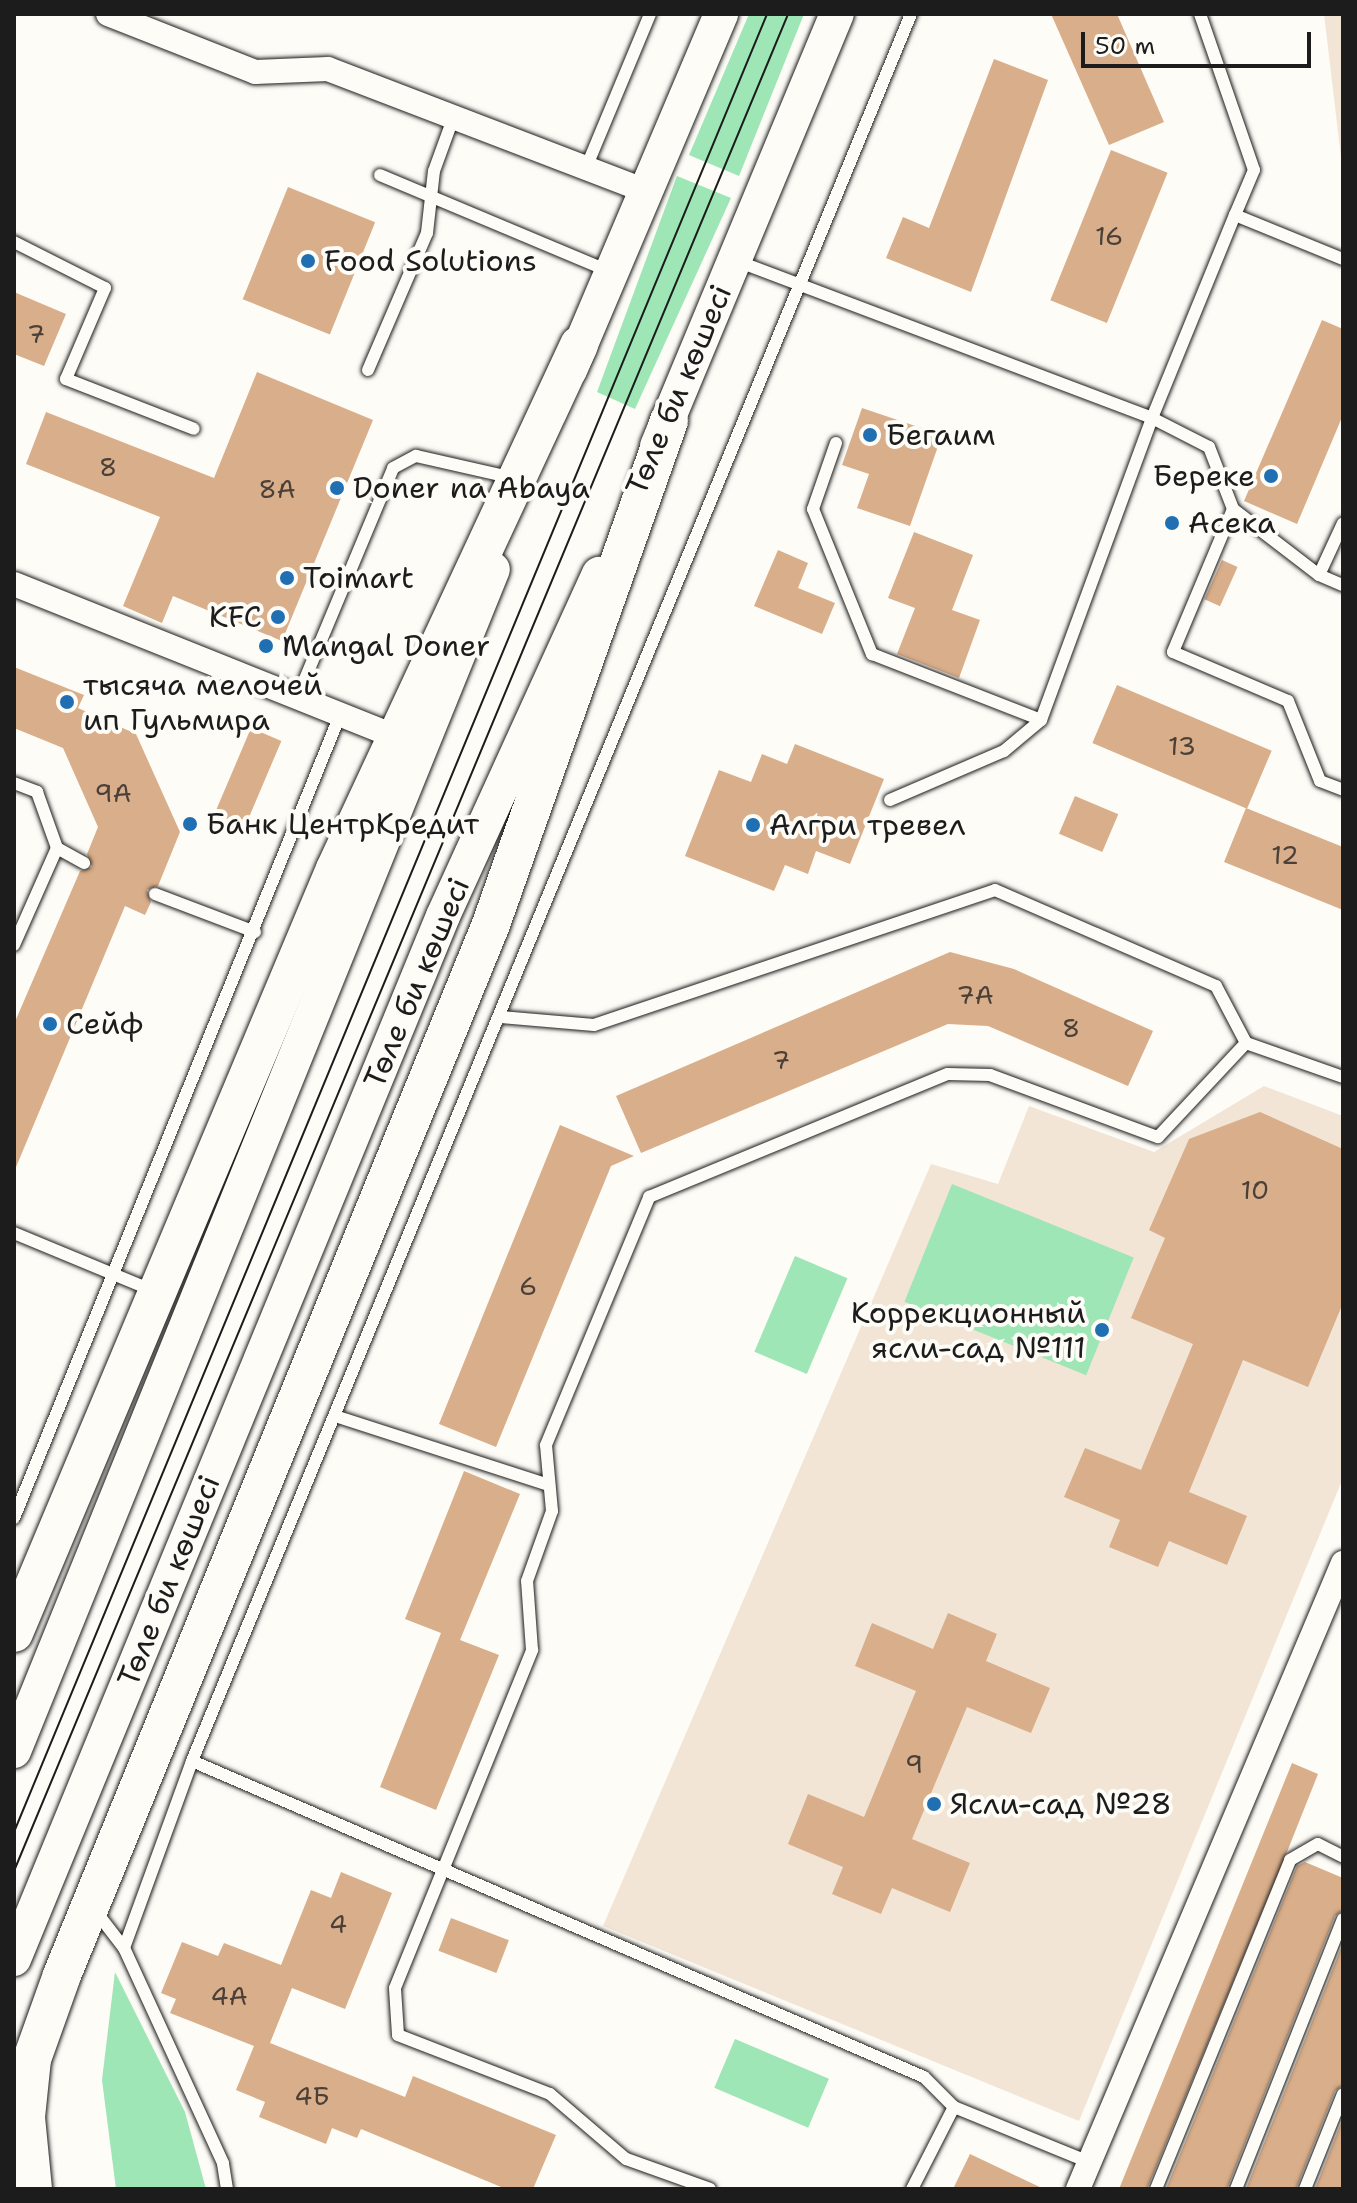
<!DOCTYPE html>
<meta charset="utf-8">
<style>
body{margin:0}
#map{position:relative;width:1357px;height:2203px;overflow:hidden;background:#fdfcf7;font-family:"Shantell Sans",sans-serif}
div>[style]{position:absolute}
[style*='--x']{left:calc(var(--x)*1px);top:calc(var(--y)*1px);width:calc(var(--w)*1px);rotate:calc(var(--a)*1deg)}
.built>*{inset:0;background:#f2e5d6}
.green>*{inset:0;background:#9ee6b5;transform-origin:0 0}
.building>*{inset:0;background:#d9ae8a;transform-origin:0 0}
.roads{filter:drop-shadow(0 0 2px #1c1c1c) drop-shadow(0 0 2px #1c1c1c)}
.lane>*{height:12px;margin:-6px;padding:0 6px;transform-origin:6px;border-radius:6px;background:#fdfcf7}
.street>*{height:24px;margin:-12px;padding:0 12px;transform-origin:12px;border-radius:12px;background:#fdfcf7}
.secondary>*{height:34px;margin:-17px;padding:0 17px;transform-origin:17px;border-radius:17px;background:#fdfcf7}
.primary>*{height:38px;margin:-19px;padding:0 19px;transform-origin:19px;border-radius:19px;background:#fdfcf7}
.tram>*{height:2px;margin:-1px;padding:0 1px;transform-origin:1px;border-radius:1px;background:#1c1c1c}
.dots>*{width:22px;height:22px;translate:-50% -50%;box-sizing:border-box;border:4px solid #fdfcf7;border-radius:50%}
span{translate:-50% -50%;white-space:nowrap;text-align:center;line-height:1.15;-webkit-text-stroke:8px #fdfcf7;paint-order:stroke}
.number-label{font-size:26px;color:#4b4038}
.number-label span{-webkit-text-stroke-width:0}
.poi-label{font-size:30px;color:#1c1c1c}
.left{translate:0 -50%;text-align:left}
.right{translate:-100% -50%;text-align:right}
.street-label{font-size:30px;color:#1c1c1c}
.frame{position:absolute;inset:0;border:16px solid #1c1c1c;pointer-events:none}
.scale{position:absolute;left:1081px;top:32px;width:230px;height:36px;box-sizing:border-box;border:4px solid #1c1c1c;border-top:0;padding-left:10px;font-size:24px;line-height:28px;white-space:nowrap;color:#1c1c1c;-webkit-text-stroke:6px #fdfcf7;paint-order:stroke}
</style>
<div id="map">
<div class="built">
<div style="clip-path:polygon(1324px 14px,1343px 14px,1343px 174px)"></div>
<div style="clip-path:polygon(1264px 1086px,1343px 1116px,1343px 1478px,1079px 2121px,603px 1926px,931px 1164px,998px 1184px,1029px 1106px,1154px 1152px)"></div>
</div>
<div class="green">
<div style="clip-path:polygon(749px 14px,804px 14px,739px 176px,689px 155px)"></div>
<div style="clip-path:polygon(677px 176px,731px 198px,635px 409px,597px 392px)"></div>
<div style="left:952px;top:1184px;width:196px;height:127px;rotate:22deg"></div>
<div style="left:795px;top:1256px;width:57px;height:104px;rotate:23deg"></div>
<div style="clip-path:polygon(115px 1972px,185px 2112px,206px 2189px,116px 2189px,102px 2080px)"></div>
<div style="left:735px;top:2039px;width:102px;height:53px;rotate:23deg"></div>
</div>
<div class="building">
<div style="clip-path:polygon(1051px 14px,1117px 14px,1164px 122px,1109px 145px)"></div>
<div style="clip-path:polygon(994px 59px,1048px 80px,971px 292px,886px 258px,903px 217px,929px 228px)"></div>
<div style="left:1111px;top:150px;width:61px;height:162px;rotate:22deg"></div>
<div style="left:288px;top:187px;width:94px;height:121px;rotate:22deg"></div>
<div style="clip-path:polygon(14px 292px,66px 314px,44px 366px,14px 354px)"></div>
<div style="clip-path:polygon(1322px 320px,1343px 329px,1343px 415px,1297px 524px,1244px 501px)"></div>
<div style="clip-path:polygon(257px 372px,373px 420px,282px 641px,173px 596px,162px 623px,123px 606px,160px 517px,26px 464px,46px 412px,214px 478px)"></div>
<div style="clip-path:polygon(862px 408px,942px 435px,910px 526px,857px 508px,869px 474px,842px 465px)"></div>
<div style="clip-path:polygon(914px 532px,973px 555px,952px 610px,980px 620px,959px 678px,897px 654px,915px 608px,888px 598px)"></div>
<div style="clip-path:polygon(778px 550px,808px 563px,798px 588px,835px 603px,822px 634px,754px 606px)"></div>
<div style="left:1222px;top:560px;width:17px;height:43px;rotate:24deg"></div>
<div style="clip-path:polygon(14px 667px,84px 695px,78px 708px,136px 734px,180px 832px,158px 886px,147px 890px,151px 902px,145px 915px,125px 906px,14px 1172px,14px 1024px,80px 871px,92px 867px,87px 854px,98px 827px,63px 748px,14px 728px)"></div>
<div style="left:1117px;top:685px;width:168px;height:63px;rotate:23deg"></div>
<div style="left:251px;top:728px;width:33px;height:93px;rotate:23deg"></div>
<div style="clip-path:polygon(795px 744px,884px 779px,850px 864px,816px 851px,808px 874px,785px 865px,774px 891px,685px 856px,719px 770px,751px 782px,762px 754px,787px 764px)"></div>
<div style="left:1075px;top:796px;width:47px;height:41px;rotate:23deg"></div>
<div style="clip-path:polygon(1246px 808px,1343px 847px,1343px 910px,1224px 862px)"></div>
<div style="clip-path:polygon(950px 952px,1014px 969px,1153px 1031px,1128px 1086px,988px 1026px,948px 1024px,641px 1153px,616px 1096px)"></div>
<div style="clip-path:polygon(1260px 1112px,1343px 1149px,1343px 1303px,1308px 1387px,1243px 1360px,1189px 1492px,1247px 1516px,1227px 1565px,1169px 1541px,1158px 1567px,1109px 1547px,1120px 1520px,1064px 1497px,1085px 1448px,1141px 1470px,1193px 1344px,1131px 1318px,1165px 1238px,1149px 1230px,1189px 1139px)"></div>
<div style="clip-path:polygon(560px 1125px,634px 1156px,611px 1166px,496px 1447px,439px 1424px)"></div>
<div style="clip-path:polygon(464px 1471px,520px 1494px,460px 1640px,499px 1655px,436px 1810px,380px 1787px,441px 1633px,405px 1619px)"></div>
<div style="clip-path:polygon(948px 1613px,997px 1634px,986px 1661px,1050px 1688px,1031px 1733px,967px 1707px,912px 1839px,970px 1863px,950px 1912px,892px 1888px,881px 1914px,832px 1894px,843px 1867px,788px 1844px,808px 1794px,864px 1817px,916px 1691px,855px 1666px,872px 1623px,933px 1649px)"></div>
<div style="clip-path:polygon(1292px 1763px,1318px 1774px,1287px 1852px,1147px 2189px,1119px 2189px)"></div>
<div style="clip-path:polygon(1305px 1862px,1343px 1878px,1343px 1910px,1335px 1916px,1227px 2189px,1166px 2189px,1297px 1866px)"></div>
<div style="clip-path:polygon(341px 1872px,392px 1893px,345px 2009px,292px 1988px,270px 2043px,405px 2097px,413px 2076px,556px 2135px,533px 2189px,506px 2189px,361px 2129px,357px 2138px,332px 2128px,326px 2144px,259px 2117px,265px 2102px,236px 2090px,254px 2046px,170px 2013px,176px 1999px,161px 1993px,182px 1942px,218px 1956px,224px 1943px,281px 1965px,311px 1890px,331px 1898px)"></div>
<div style="left:451px;top:1918px;width:62px;height:35px;rotate:21deg"></div>
<div style="clip-path:polygon(1343px 1943px,1343px 2085px,1335px 2091px,1296px 2189px,1246px 2189px)"></div>
<div style="clip-path:polygon(1343px 2118px,1343px 2189px,1315px 2189px)"></div>
<div style="clip-path:polygon(970px 2154px,1044px 2189px,953px 2189px)"></div>
</div>
<div class="roads">
<div class="lane">
<div style="--x:1200;--y:14;--w:165;--a:70.9"></div>
<div style="--x:1254;--y:170;--w:49;--a:112.9"></div>
<div style="--x:586;--y:168;--w:167;--a:-67.4"></div>
<div style="--x:380;--y:175;--w:251;--a:22.8"></div>
<div style="--x:14;--y:242;--w:102;--a:26.8"></div>
<div style="--x:105;--y:288;--w:99;--a:113.2"></div>
<div style="--x:66;--y:379;--w:137;--a:21.3"></div>
<div style="--x:737;--y:261;--w:444;--a:20.7"></div>
<div style="--x:1152;--y:418;--w:64;--a:27"></div>
<div style="--x:1209;--y:447;--w:66;--a:68.8"></div>
<div style="--x:1233;--y:509;--w:108;--a:37.5"></div>
<div style="--x:1319;--y:575;--w:26;--a:23"></div>
<div style="--x:368;--y:370;--w:149;--a:-66.7"></div>
<div style="--x:427;--y:233;--w:62;--a:-83.6"></div>
<div style="--x:434;--y:171;--w:59;--a:-70"></div>
<div style="--x:836;--y:443;--w:70;--a:109.2"></div>
<div style="--x:813;--y:509;--w:157;--a:67.9"></div>
<div style="--x:872;--y:654;--w:181;--a:21.3"></div>
<div style="--x:1041;--y:720;--w:322;--a:-69.8"></div>
<div style="--x:1152;--y:418;--w:219;--a:-67.8"></div>
<div style="--x:1235;--y:215;--w:117;--a:22.2"></div>
<div style="--x:1233;--y:509;--w:155;--a:112.8"></div>
<div style="--x:1173;--y:652;--w:125;--a:23.1"></div>
<div style="--x:1288;--y:701;--w:86;--a:68.2"></div>
<div style="--x:1320;--y:781;--w:25;--a:21"></div>
<div style="--x:1319;--y:575;--w:57;--a:-65.2"></div>
<div style="--x:297;--y:698;--w:249;--a:-67.3"></div>
<div style="--x:393;--y:468;--w:26;--a:-28"></div>
<div style="--x:416;--y:456;--w:100;--a:12.7"></div>
<div style="--x:14;--y:783;--w:25;--a:21"></div>
<div style="--x:37;--y:792;--w:59;--a:70.3"></div>
<div style="--x:57;--y:848;--w:106;--a:113.9"></div>
<div style="--x:890;--y:800;--w:124;--a:-23.3"></div>
<div style="--x:1004;--y:751;--w:48;--a:-40"></div>
<div style="--x:57;--y:848;--w:31;--a:29"></div>
<div style="--x:155;--y:894;--w:107;--a:20.8"></div>
<div style="--x:501;--y:1017;--w:93;--a:4.9"></div>
<div style="--x:594;--y:1025;--w:423;--a:-18.6"></div>
<div style="--x:995;--y:890;--w:241;--a:23.5"></div>
<div style="--x:1216;--y:986;--w:64;--a:62.2"></div>
<div style="--x:1246;--y:1043;--w:103;--a:19.3"></div>
<div style="--x:14;--y:1233;--w:152;--a:22.5"></div>
<div style="--x:335;--y:1416;--w:225;--a:17.9"></div>
<div style="--x:14;--y:1518;--w:867;--a:-67.9"></div>
<div style="--x:192;--y:1761;--w:797;--a:23.35"></div>
<div style="--x:924;--y:2077;--w:42;--a:45"></div>
<div style="--x:954;--y:2107;--w:146;--a:22.2"></div>
<div style="--x:94;--y:1909;--w:49;--a:52.4"></div>
<div style="--x:227;--y:2189;--w:26;--a:-99"></div>
<div style="--x:223;--y:2163;--w:237;--a:-114.7"></div>
<div style="--x:124;--y:1948;--w:199;--a:-70"></div>
<div style="--x:192;--y:1761;--w:1889;--a:-67.63"></div>
<div style="--x:710;--y:2189;--w:89;--a:-160.3"></div>
<div style="--x:626;--y:2159;--w:100;--a:-139.5"></div>
<div style="--x:550;--y:2094;--w:163;--a:-158.8"></div>
<div style="--x:398;--y:2035;--w:47;--a:-93.7"></div>
<div style="--x:395;--y:1988;--w:365;--a:-67.9"></div>
<div style="--x:532;--y:1650;--w:69;--a:-94.1"></div>
<div style="--x:527;--y:1581;--w:74;--a:-70.3"></div>
<div style="--x:552;--y:1511;--w:66;--a:-95.2"></div>
<div style="--x:546;--y:1445;--w:269;--a:-67.4"></div>
<div style="--x:649;--y:1197;--w:323;--a:-22.4"></div>
<div style="--x:948;--y:1074;--w:42;--a:1.4"></div>
<div style="--x:990;--y:1075;--w:179;--a:20.3"></div>
<div style="--x:1158;--y:1137;--w:129;--a:-46.9"></div>
<div style="--x:912;--y:2189;--w:92;--a:-62.9"></div>
<div style="--x:1156;--y:2189;--w:355;--a:-67.8"></div>
<div style="--x:1290;--y:1860;--w:32;--a:-30"></div>
<div style="--x:1318;--y:1844;--w:28;--a:27"></div>
<div style="--x:1236;--y:2189;--w:290;--a:-68.4"></div>
<div style="--x:1305;--y:2189;--w:102;--a:-68.2"></div>
</div>
<div class="street">
<div style="--x:108;--y:14;--w:158;--a:21.5"></div>
<div style="--x:255;--y:72;--w:73;--a:-2.4"></div>
<div style="--x:328;--y:69;--w:340;--a:21"></div>
<div style="--x:14;--y:584;--w:425;--a:21.8"></div>
<div style="--x:1078;--y:2189;--w:680;--a:-67.06"></div>
</div>
<div class="secondary">
<div style="--x:570;--y:370;--w:387;--a:-67"></div>
<div style="--x:657;--y:446;--w:468;--a:-67.4"></div>
<div style="--x:14;--y:1751;--w:1275;--a:-67.94"></div>
<div style="--x:14;--y:1959;--w:1128;--a:-67.64"></div>
<div style="--x:443;--y:916;--w:376;--a:-65.5"></div>
</div>
<div class="primary">
<div style="--x:14;--y:1633;--w:829;--a:-67.21"></div>
<div style="--x:335;--y:869;--w:578;--a:-65.03"></div>
<div style="--x:33;--y:2189;--w:72;--a:-95.6"></div>
<div style="--x:26;--y:2117;--w:58;--a:-84.1"></div>
<div style="--x:32;--y:2059;--w:89;--a:-70.3"></div>
<div style="--x:62;--y:1975;--w:1132;--a:-67.79"></div>
<div style="--x:490;--y:927;--w:537;--a:-70.52"></div>
</div>
</div>
<div class="tram">
<div style="--x:14;--y:1832;--w:1968;--a:-67.5"></div>
<div style="--x:14;--y:1871;--w:2012;--a:-67.37"></div>
</div>
<div class="dots">
<div style="left:308px;top:261px;background:#1f6fb2"></div>
<div style="left:870px;top:435px;background:#1f6fb2"></div>
<div style="left:1271px;top:476px;background:#1f6fb2"></div>
<div style="left:337px;top:488px;background:#1f6fb2"></div>
<div style="left:1172px;top:523px;background:#1f6fb2"></div>
<div style="left:287px;top:578px;background:#1f6fb2"></div>
<div style="left:278px;top:617px;background:#1f6fb2"></div>
<div style="left:266px;top:646px;background:#1f6fb2"></div>
<div style="left:67px;top:702px;background:#1f6fb2"></div>
<div style="left:190px;top:824px;background:#1f6fb2"></div>
<div style="left:753px;top:825px;background:#1f6fb2"></div>
<div style="left:50px;top:1024px;background:#1f6fb2"></div>
<div style="left:1102px;top:1330px;background:#1f6fb2"></div>
<div style="left:934px;top:1804px;background:#1f6fb2"></div>
</div>
<div class="number-label">
<span style="left:1109px;top:236px">16</span>
<span style="left:36px;top:334px">7</span>
<span style="left:108px;top:467px">8</span>
<span style="left:277px;top:489px">8А</span>
<span style="left:1182px;top:746px">13</span>
<span style="left:113px;top:793px">9А</span>
<span style="left:1285px;top:855px">12</span>
<span style="left:975px;top:995px">7А</span>
<span style="left:1071px;top:1028px">8</span>
<span style="left:781px;top:1060px">7</span>
<span style="left:1255px;top:1190px">10</span>
<span style="left:528px;top:1286px">6</span>
<span style="left:914px;top:1764px">9</span>
<span style="left:338px;top:1924px">4</span>
<span style="left:229px;top:1996px">4А</span>
<span style="left:312px;top:2096px">4Б</span>
</div>
<div class="poi-label">
<span class="left" style="left:324px;top:261px">Food Solutions</span>
<span class="left" style="left:886px;top:435px">Бегаим</span>
<span class="right" style="left:1255px;top:476px">Береке</span>
<span class="left" style="left:353px;top:488px">Doner na Abaya</span>
<span class="left" style="left:1188px;top:523px">Асека</span>
<span class="left" style="left:303px;top:578px">Toimart</span>
<span class="right" style="left:262px;top:617px">KFC</span>
<span class="left" style="left:282px;top:646px">Mangal Doner</span>
<span class="left" style="left:83px;top:702px">тысяча мелочей<br>ип Гульмира</span>
<span class="left" style="left:206px;top:824px">Банк ЦентрКредит</span>
<span class="left" style="left:769px;top:825px">Алгри тревел</span>
<span class="left" style="left:66px;top:1024px">Сейф</span>
<span class="right" style="left:1086px;top:1330px">Коррекционный<br>ясли-сад №111</span>
<span class="left" style="left:950px;top:1804px">Ясли-сад №28</span>
</div>
<div class="street-label">
<span style="left:679px;top:390px;rotate:-67deg">Төле би көшесі</span>
<span style="left:417px;top:983px;rotate:-67deg">Төле би көшесі</span>
<span style="left:169px;top:1581px;rotate:-68deg">Төле би көшесі</span>
</div>
<div class="frame"></div>
<div class="scale">50 m</div>
</div>
